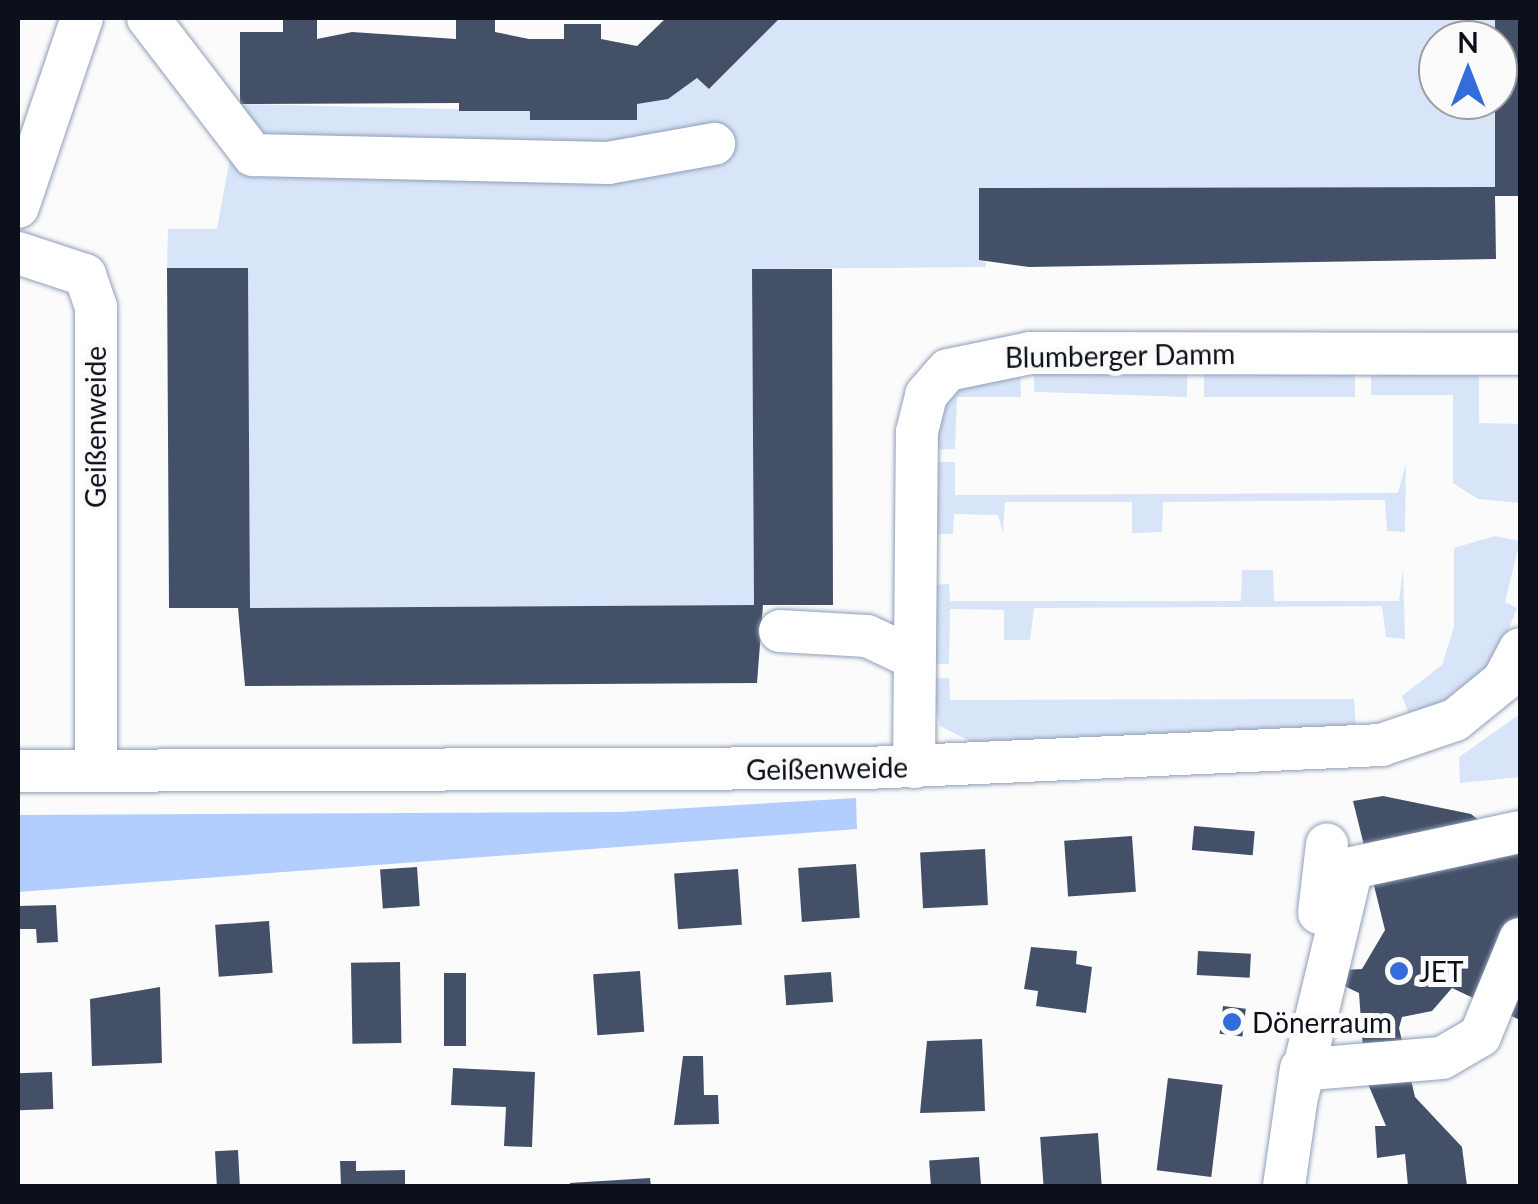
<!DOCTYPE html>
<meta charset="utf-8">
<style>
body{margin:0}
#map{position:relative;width:1538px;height:1204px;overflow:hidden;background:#fbfbfb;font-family:Lato,sans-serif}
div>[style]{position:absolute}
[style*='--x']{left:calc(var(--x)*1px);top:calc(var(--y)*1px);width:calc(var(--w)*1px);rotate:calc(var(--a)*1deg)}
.green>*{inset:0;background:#d8e4f8;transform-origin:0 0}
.forest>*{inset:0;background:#b2cefe}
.building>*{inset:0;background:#435067;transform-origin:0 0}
.roads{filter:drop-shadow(0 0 2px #8f9eb8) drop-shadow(0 0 2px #8f9eb8)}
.minor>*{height:42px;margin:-21px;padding:0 21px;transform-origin:21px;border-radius:21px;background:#fff}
.dots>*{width:28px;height:28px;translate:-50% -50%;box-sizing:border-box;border:5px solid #fbfbfb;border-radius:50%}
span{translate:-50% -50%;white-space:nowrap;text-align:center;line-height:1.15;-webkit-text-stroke:10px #fbfbfb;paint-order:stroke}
.street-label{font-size:28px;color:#0b101a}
.poi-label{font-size:28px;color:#0b101a}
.left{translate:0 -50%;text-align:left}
.frame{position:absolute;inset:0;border:20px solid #0b101a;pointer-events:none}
.north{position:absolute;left:1418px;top:20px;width:100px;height:100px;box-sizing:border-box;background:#fbfbfb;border:2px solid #9b9da1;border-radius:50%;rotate:0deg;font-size:28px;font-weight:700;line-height:40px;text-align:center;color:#0b101a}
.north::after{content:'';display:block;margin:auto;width:35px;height:45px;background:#326ddb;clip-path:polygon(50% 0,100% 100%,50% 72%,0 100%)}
</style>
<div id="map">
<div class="green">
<div style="clip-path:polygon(780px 18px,1495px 18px,1495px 40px,1438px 40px,1438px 100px,1495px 100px,1495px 187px,979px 188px,986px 267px,752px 269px,754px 605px,250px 608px,248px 269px,167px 268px,168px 229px,217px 229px,240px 104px,530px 111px,669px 98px,697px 78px,710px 89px)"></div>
<div style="left:1188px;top:364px;width:33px;height:153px;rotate:92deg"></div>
<div style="left:1204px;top:364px;width:151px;height:33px"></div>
<div style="clip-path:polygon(1371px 364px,1479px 364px,1479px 423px,1520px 424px,1520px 503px,1478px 499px,1453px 483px,1453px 395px,1371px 395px)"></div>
<div style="clip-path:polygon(1020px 365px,1021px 397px,957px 397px,955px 449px,929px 450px,941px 395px)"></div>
<div style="clip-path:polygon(929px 462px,955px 462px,955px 495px,1398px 493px,1406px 463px,1405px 532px,1387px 531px,1385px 500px,1163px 502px,1162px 532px,1132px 533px,1132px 502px,1005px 502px,1003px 534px,998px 515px,954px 514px,953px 534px,929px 534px)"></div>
<div style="clip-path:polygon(1495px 536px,1520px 541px,1505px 602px,1517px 608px,1503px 644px,1478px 685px,1410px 717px,1402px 696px,1442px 665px,1454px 627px,1454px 548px)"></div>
<div style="clip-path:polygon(1403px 568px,1405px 639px,1386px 637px,1382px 606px,1034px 608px,1030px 640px,1004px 640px,1004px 610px,950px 609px,949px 664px,929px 664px,928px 585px,949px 584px,950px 601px,1241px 601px,1242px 570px,1273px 570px,1274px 601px,1399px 601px)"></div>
<div style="clip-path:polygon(930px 678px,949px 678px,950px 700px,1354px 699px,1356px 730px,979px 746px,940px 726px)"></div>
<div style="clip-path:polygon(1520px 714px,1520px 777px,1460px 783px,1459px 757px)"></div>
</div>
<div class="forest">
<div style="clip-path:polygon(856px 798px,857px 829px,18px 892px,18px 815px,620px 812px)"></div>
</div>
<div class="building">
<div style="clip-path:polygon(283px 18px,317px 18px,317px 39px,352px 32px,456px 39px,456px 18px,495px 18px,495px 32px,529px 39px,564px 39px,564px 24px,601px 24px,601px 39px,637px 46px,666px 18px,780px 18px,709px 89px,697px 78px,668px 99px,637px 104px,637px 120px,530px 120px,530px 111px,459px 111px,459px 103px,240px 104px,240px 32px,283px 32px)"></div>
<div style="clip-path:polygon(1495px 18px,1520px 18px,1520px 196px,1495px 196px,1496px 259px,1029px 267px,979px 260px,979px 188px,1495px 187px)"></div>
<div style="clip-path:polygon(167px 268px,248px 268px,250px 608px,754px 605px,752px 269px,832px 269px,833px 605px,763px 605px,757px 683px,245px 686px,238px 608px,169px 608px)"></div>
<div style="clip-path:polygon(1383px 796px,1471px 814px,1520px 853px,1520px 1020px,1452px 988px,1432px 1011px,1402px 1017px,1399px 1028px,1415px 1097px,1462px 1147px,1467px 1186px,1408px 1186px,1405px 1154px,1377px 1158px,1375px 1126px,1386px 1126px,1365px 1077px,1359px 993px,1340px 984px,1343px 970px,1362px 969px,1385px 930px,1353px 801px)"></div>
<div style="left:1194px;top:826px;width:61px;height:24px;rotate:5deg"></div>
<div style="left:1132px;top:836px;width:56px;height:68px;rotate:86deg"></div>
<div style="left:985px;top:849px;width:56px;height:65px;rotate:87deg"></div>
<div style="left:856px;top:864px;width:54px;height:58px;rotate:86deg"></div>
<div style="left:417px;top:867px;width:39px;height:37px;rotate:86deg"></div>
<div style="left:738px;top:869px;width:56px;height:64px;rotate:86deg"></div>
<div style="clip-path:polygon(56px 905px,58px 942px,37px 943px,36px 929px,18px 929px,18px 906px)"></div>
<div style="left:269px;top:921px;width:52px;height:54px;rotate:86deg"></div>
<div style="clip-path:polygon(1031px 947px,1077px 951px,1076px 964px,1092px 967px,1086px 1013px,1036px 1006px,1038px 991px,1024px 989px)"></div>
<div style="left:1198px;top:951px;width:53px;height:24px;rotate:3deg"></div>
<div style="left:400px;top:962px;width:81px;height:49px;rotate:89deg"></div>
<div style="left:640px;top:971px;width:61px;height:47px;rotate:86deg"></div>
<div style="left:831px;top:972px;width:30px;height:47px;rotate:86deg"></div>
<div style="left:444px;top:973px;width:22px;height:73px"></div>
<div style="clip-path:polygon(160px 987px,162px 1063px,92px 1066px,90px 999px)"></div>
<div style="left:1223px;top:1006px;width:23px;height:28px;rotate:7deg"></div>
<div style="clip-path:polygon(982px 1039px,985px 1111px,920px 1113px,927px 1041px)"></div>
<div style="clip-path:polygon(683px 1056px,703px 1056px,704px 1095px,718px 1095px,719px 1124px,674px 1125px)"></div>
<div style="clip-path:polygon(453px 1068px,535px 1072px,532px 1147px,504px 1146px,506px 1107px,451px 1105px)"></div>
<div style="left:52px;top:1072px;width:37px;height:34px;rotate:88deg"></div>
<div style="left:1168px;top:1078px;width:55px;height:93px;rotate:7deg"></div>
<div style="left:1098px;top:1133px;width:53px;height:58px;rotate:86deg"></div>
<div style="left:238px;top:1150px;width:36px;height:23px;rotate:87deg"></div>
<div style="left:979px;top:1157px;width:29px;height:50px;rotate:86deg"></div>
<div style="clip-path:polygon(340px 1161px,356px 1161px,356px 1171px,405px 1170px,405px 1186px,341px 1186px)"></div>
<div style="clip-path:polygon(650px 1178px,651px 1186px,571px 1186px,570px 1183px)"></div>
</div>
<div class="roads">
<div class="minor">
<div style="--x:148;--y:18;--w:173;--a:52.5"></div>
<div style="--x:253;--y:155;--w:355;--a:1.3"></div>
<div style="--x:608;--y:163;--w:108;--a:-10.2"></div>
<div style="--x:18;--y:207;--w:200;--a:-71.3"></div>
<div style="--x:18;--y:253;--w:71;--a:18.2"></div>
<div style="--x:85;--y:275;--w:34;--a:71"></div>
<div style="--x:96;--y:307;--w:464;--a:90"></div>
<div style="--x:780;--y:631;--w:87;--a:3.3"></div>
<div style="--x:867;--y:636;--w:38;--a:25"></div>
<div style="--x:901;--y:652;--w:24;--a:-55"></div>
<div style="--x:914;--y:767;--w:335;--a:-89.5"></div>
<div style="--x:917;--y:432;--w:38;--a:-76"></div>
<div style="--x:926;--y:395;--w:33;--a:-49"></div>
<div style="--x:948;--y:370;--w:84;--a:-11.7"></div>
<div style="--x:1030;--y:353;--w:490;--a:0.1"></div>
<div style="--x:18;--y:771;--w:849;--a:-0.2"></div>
<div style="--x:867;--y:768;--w:515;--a:-2.56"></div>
<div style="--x:1381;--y:745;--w:78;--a:-18.7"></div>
<div style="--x:1455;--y:720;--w:62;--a:-39.1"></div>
<div style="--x:1503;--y:681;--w:36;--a:-62"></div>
<div style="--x:1319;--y:913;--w:69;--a:-83.4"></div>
<div style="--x:1310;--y:1069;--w:132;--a:-4.8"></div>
<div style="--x:1442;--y:1058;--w:44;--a:-30.1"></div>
<div style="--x:1480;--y:1036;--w:105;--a:-67.6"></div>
<div style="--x:1298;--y:1093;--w:231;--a:-76.5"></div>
<div style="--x:1352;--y:868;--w:172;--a:-12.1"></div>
<div style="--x:1284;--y:1186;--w:119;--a:-81.8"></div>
</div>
</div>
<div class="dots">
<div style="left:1399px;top:971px;background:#326ddb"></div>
<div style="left:1232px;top:1022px;background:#326ddb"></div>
</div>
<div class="street-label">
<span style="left:1120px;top:355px;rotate:-1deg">Blumberger Damm</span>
<span style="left:95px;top:427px;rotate:-90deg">Geißenweide</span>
<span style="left:827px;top:768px;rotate:-1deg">Geißenweide</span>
</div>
<div class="poi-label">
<span class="left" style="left:1419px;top:971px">JET</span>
<span class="left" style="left:1252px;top:1022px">Dönerraum</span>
</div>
<div class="frame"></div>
<div class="north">N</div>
</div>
